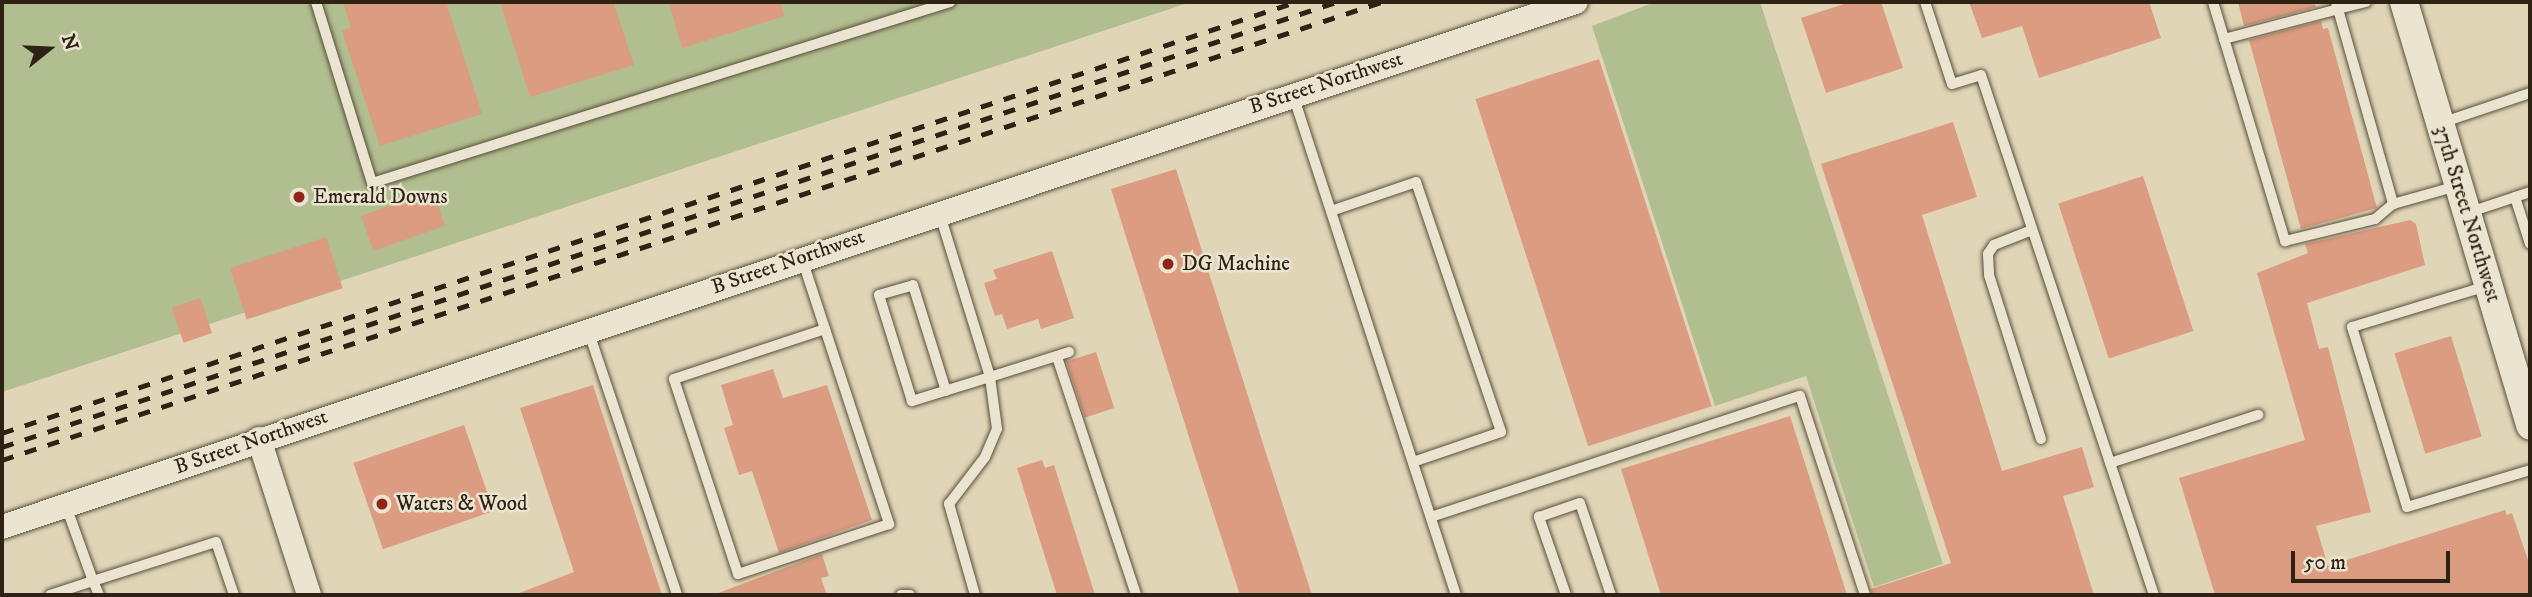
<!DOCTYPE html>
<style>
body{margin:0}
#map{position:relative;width:2532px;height:597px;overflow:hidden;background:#e0d6b7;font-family:"IM FELL DW Pica",serif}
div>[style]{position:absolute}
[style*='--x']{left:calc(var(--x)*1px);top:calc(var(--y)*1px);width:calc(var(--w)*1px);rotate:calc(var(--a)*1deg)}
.green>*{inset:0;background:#b1be8f}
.building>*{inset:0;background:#db9c81;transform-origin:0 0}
.roads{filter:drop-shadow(0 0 2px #5a4f3d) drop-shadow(0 0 2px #5a4f3d)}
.service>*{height:10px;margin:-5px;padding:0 5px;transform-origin:5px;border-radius:5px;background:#ebe4d0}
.tertiary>*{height:24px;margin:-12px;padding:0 12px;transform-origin:12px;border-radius:12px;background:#ebe4d0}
.secondary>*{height:28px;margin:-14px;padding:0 14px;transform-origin:14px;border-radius:14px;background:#ebe4d0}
.rail>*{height:5px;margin-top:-2.5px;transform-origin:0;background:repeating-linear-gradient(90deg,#2d2214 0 12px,transparent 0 24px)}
.dots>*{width:19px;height:19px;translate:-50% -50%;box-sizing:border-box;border:4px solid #ebe4d0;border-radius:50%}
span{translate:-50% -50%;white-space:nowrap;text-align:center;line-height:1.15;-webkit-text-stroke:5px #ebe4d0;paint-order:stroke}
.street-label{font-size:21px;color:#2d2214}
.poi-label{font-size:21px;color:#2d2214}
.left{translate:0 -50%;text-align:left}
.frame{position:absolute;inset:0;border:4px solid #2d2214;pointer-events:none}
.north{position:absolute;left:14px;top:14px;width:70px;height:70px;-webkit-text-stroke:5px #ebe4d0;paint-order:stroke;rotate:72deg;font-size:19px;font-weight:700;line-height:28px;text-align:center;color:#2d2214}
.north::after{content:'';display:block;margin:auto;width:24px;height:32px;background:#2d2214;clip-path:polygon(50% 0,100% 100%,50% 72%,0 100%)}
.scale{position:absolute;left:2291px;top:551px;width:159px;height:32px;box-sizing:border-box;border:4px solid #2d2214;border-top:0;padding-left:9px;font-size:21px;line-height:24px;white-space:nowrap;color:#2d2214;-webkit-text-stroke:5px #ebe4d0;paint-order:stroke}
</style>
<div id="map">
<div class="green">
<div style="clip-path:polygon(2px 2px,1191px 2px,2px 392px)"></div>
<div style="clip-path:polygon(1655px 2px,1760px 2px,1943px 564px,1874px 587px,1806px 376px,1715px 406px,1592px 26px)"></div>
</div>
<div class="building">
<div style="clip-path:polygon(343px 2px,446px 2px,482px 114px,380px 146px,342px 31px,351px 27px)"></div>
<div style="clip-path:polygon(500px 2px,614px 4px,634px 65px,530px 97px)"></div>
<div style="clip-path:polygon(669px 2px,780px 2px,785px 16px,682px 48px)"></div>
<div style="clip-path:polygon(1850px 2px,1881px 2px,1903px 68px,1826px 93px,1801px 18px)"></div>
<div style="clip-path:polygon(1969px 2px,2149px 2px,2161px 38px,2039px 78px,2022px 26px,1982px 38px)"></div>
<div style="clip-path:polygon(2238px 2px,2314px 2px,2316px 7px,2244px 26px)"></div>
<div style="clip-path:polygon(2321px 21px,2323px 29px,2328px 28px,2377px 208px,2301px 229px,2249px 40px)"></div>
<div style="left:1599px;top:59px;width:365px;height:130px;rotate:72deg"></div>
<div style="clip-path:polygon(1953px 122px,1977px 197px,1922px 215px,2002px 471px,2082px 447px,2094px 487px,2063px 496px,2094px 595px,1872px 595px,1871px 589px,1951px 563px,1821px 164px)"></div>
<div style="clip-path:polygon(1176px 169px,1266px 453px,1312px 595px,1240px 595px,1194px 453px,1111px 189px)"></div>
<div style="left:2143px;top:176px;width:163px;height:89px;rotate:72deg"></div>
<div style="left:433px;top:191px;width:37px;height:76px;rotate:71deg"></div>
<div style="clip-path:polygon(2410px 220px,2416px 224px,2425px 265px,2307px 303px,2319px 349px,2328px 347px,2371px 512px,2316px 526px,2328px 566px,2505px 510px,2507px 515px,2512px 513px,2530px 566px,2530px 595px,2215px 595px,2179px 478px,2305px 440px,2257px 273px,2308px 253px,2305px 244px)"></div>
<div style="left:326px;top:237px;width:54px;height:101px;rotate:72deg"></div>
<div style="clip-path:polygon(1052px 251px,1074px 318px,1041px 329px,1038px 319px,1007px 329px,1002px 314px,995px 316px,984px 283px,997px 279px,993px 270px)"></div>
<div style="left:200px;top:298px;width:37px;height:30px;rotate:71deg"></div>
<div style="left:2451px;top:336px;width:105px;height:59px;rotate:73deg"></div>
<div style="left:1096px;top:352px;width:59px;height:31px;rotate:72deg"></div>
<div style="clip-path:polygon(773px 369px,783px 398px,827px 385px,872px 520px,779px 553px,752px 471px,739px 475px,724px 428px,733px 425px,721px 385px)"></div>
<div style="clip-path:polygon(593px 385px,662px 595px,514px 595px,574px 572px,520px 408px)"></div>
<div style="clip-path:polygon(1790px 416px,1847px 595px,1661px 595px,1621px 469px)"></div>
<div style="left:464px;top:425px;width:91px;height:117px;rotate:71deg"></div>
<div style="clip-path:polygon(1042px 460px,1045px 468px,1054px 465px,1095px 595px,1057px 595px,1017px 468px)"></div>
<div style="clip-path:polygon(822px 554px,829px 576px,821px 578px,827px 595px,713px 595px)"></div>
</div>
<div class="roads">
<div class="service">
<div style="--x:316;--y:2;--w:189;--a:72.8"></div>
<div style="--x:372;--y:183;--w:606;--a:-17.39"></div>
<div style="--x:1925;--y:2;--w:86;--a:71.8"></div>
<div style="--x:1952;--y:84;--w:30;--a:-17"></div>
<div style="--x:1981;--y:75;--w:548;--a:71.6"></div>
<div style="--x:2213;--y:2;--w:250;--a:73.2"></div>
<div style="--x:2285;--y:241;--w:93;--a:-13.7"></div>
<div style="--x:2375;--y:219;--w:23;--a:-40"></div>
<div style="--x:2366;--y:2;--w:29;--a:166"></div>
<div style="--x:2338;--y:9;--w:203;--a:74.2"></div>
<div style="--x:2393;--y:204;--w:66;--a:-15.7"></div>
<div style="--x:2224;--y:39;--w:118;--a:-14.7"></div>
<div style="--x:2338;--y:9;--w:7;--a:-106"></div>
<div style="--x:1294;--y:98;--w:523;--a:71.95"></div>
<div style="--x:2441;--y:123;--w:94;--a:-18.6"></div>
<div style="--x:2515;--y:197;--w:16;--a:-18"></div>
<div style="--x:1331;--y:211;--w:90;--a:-18.8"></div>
<div style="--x:1416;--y:182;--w:264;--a:71.2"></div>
<div style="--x:1501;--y:432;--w:93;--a:161.2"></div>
<div style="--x:2470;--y:212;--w:47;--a:-18.4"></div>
<div style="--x:2515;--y:197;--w:49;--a:72.3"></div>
<div style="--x:940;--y:215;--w:170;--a:72.8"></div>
<div style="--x:990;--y:377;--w:82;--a:162.9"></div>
<div style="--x:912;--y:401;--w:111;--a:-107.3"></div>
<div style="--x:879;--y:295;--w:35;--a:-16"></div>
<div style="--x:913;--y:285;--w:111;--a:72.7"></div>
<div style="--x:2032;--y:230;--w:41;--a:158.5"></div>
<div style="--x:1994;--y:245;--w:11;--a:124"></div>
<div style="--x:1988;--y:254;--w:21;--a:87"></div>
<div style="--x:1989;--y:275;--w:172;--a:72.4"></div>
<div style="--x:803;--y:262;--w:276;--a:71.8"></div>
<div style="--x:889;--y:524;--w:159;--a:161.7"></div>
<div style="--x:738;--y:574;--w:205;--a:-108.2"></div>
<div style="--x:674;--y:379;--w:159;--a:-18.3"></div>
<div style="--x:2487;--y:286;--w:141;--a:163.1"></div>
<div style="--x:2352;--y:327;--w:188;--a:73"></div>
<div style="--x:2407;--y:507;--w:128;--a:-16.7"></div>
<div style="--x:588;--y:330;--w:280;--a:71.4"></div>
<div style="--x:1057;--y:357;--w:251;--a:71.6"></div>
<div style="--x:2110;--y:463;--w:156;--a:-18"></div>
<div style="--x:1431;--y:517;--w:388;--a:-18.2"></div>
<div style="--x:1800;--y:396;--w:209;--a:71.9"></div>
<div style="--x:50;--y:595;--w:45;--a:-18"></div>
<div style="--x:93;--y:581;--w:80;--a:-109.8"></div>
<div style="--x:99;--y:595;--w:15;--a:-113"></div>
<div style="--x:93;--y:581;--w:129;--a:-17.6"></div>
<div style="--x:216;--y:542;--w:56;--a:71.2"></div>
<div style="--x:901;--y:595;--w:9;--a:0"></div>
<div style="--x:975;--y:595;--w:95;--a:-105.9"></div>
<div style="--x:949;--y:504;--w:59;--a:-52.5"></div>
<div style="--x:985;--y:457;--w:30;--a:-67"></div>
<div style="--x:997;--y:429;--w:52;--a:-97.7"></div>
<div style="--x:990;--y:377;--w:83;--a:-17.6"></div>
<div style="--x:1566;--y:595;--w:83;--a:-109.1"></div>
<div style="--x:1539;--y:517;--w:43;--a:-18.9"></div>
<div style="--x:1580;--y:503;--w:97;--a:71.4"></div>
</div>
<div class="tertiary">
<div style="--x:259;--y:439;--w:164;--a:72.2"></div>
<div style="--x:2;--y:527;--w:1659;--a:-18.45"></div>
</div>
<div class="secondary">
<div style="--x:2404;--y:2;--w:442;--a:73.4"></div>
</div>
</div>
<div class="rail">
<div style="--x:2;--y:433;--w:1363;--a:-18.43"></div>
<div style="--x:2;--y:447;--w:1406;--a:-18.45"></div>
<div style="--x:2;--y:460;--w:1453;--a:-18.37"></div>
</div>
<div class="dots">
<div style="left:299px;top:197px;background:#8f2418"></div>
<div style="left:1168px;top:264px;background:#8f2418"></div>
<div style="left:382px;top:504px;background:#8f2418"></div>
</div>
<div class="street-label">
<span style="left:1326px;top:83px;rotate:-18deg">B Street Northwest</span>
<span style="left:2467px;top:214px;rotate:73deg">37th Street Northwest</span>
<span style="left:788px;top:262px;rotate:-19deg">B Street Northwest</span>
<span style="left:251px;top:442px;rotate:-19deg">B Street Northwest</span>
</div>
<div class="poi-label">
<span class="left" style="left:313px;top:197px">Emerald Downs</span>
<span class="left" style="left:1182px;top:264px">DG Machine</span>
<span class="left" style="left:396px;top:504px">Waters &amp; Wood</span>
</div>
<div class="frame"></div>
<div class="north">N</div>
<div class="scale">50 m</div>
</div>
